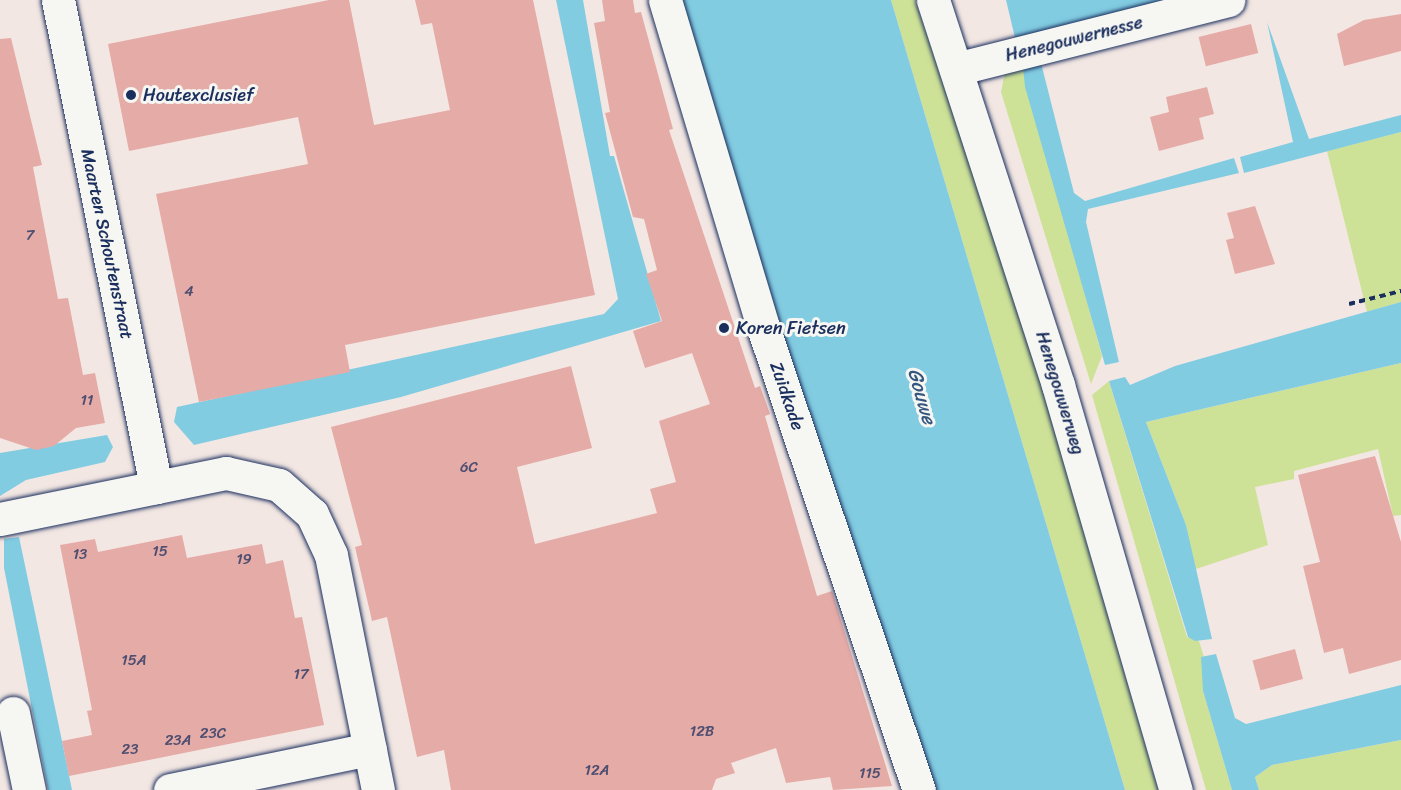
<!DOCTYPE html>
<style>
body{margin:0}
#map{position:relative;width:1401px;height:790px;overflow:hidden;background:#f3e7e3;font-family:Sriracha,sans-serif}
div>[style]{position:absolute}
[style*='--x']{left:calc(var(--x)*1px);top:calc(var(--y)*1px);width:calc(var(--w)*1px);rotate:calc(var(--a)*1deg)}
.green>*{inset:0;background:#cee297}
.water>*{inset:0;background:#82cce2}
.building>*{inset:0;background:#e5aba7;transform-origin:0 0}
.path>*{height:4px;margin-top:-2px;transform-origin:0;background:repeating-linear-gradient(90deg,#1b2f5e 0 6px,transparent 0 10.5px)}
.roads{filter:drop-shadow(0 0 2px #1b2f5e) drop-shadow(0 0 2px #1b2f5e)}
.minor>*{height:33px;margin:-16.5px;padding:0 16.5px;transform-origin:16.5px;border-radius:16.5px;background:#f6f6f2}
.major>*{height:33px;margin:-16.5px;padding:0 16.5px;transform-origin:16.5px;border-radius:16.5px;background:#f6f6f2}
.dots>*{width:16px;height:16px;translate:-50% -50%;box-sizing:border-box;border:3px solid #f6f6f2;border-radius:50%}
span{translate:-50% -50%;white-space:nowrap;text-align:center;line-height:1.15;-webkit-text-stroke:6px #f6f6f2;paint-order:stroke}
.number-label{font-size:15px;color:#4e4e70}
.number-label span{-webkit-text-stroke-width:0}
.street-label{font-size:18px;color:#1b2f5e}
.poi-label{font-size:18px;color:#1b2f5e}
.left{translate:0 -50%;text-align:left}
.water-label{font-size:20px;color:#35567f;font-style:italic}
</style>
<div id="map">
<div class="green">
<div style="clip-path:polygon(891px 0,915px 0,1022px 319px,1158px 790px,1125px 790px)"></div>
<div style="clip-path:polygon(1023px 67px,1102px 356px,1091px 384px,1001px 92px,1005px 72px)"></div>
<div style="clip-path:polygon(1401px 132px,1401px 302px,1367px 312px,1327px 151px)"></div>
<div style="clip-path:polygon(1401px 363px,1401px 515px,1393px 516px,1378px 449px,1294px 471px,1294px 479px,1255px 487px,1268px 545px,1193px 570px,1186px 525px,1146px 422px)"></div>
<div style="clip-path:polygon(1109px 381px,1187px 637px,1199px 641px,1204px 657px,1203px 691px,1232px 790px,1206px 790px,1092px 395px)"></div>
<div style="clip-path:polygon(1401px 740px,1401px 790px,1259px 790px,1255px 777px,1272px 765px)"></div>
</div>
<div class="water">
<div style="clip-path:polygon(556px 0,583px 0,610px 156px,614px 156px,661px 321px,401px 397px,194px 445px,174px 422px,177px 407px,604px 314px,618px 299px)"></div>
<div style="clip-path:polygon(677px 0,891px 0,1125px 790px,933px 790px,737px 207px)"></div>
<div style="clip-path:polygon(1006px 0,1164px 0,1016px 42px)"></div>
<div style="clip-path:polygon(1267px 22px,1309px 139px,1401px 115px,1401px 132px,1244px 173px,1240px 157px,1293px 142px)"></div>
<div style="clip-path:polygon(1041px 63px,1074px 193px,1085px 201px,1234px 158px,1239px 173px,1088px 209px,1086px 222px,1119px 362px,1105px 365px,1025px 87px,1023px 67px)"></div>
<div style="clip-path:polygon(1401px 302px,1401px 363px,1146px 422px,1186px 525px,1212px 639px,1195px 641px,1188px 637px,1109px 381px,1125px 377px,1130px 385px,1175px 366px)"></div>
<div style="clip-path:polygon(107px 435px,113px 447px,105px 462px,26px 480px,0 496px,0 453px)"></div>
<div style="clip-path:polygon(19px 537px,62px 741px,72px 790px,48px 790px,4px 568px,4px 539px)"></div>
<div style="clip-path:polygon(1216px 654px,1235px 718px,1246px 724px,1401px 685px,1401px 740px,1272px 765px,1255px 777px,1259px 790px,1232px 790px,1203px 691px,1201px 657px)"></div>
</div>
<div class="building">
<div style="clip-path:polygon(329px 0,349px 0,374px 125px,450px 110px,432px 23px,421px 25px,415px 0,533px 0,595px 295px,345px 345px,350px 372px,199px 402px,156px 194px,308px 164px,298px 117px,129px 151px,108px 44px)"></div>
<div style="clip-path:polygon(602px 0,633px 0,635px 13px,641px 12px,673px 129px,669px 130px,755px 388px,760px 386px,770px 414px,765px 416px,817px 596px,832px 591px,892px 786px,833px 790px,830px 777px,786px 783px,776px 748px,731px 763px,735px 773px,716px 779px,712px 790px,451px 790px,444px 750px,417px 757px,387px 617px,372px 621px,355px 547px,362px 545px,331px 427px,571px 366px,592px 448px,517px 467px,535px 544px,657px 513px,650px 489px,676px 482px,659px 421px,710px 404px,692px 353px,645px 368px,633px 331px,662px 321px,646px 274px,657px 270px,644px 219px,633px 217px,605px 113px,610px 112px,594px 23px,605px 21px)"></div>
<div style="clip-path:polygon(1401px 14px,1401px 51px,1344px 66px,1337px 34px,1364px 20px)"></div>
<div style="left:1251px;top:24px;width:30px;height:54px;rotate:76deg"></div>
<div style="clip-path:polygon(11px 38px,42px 165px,33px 167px,58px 299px,68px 298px,83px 375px,95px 373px,105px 423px,76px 428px,54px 446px,36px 450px,0 438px,0 39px)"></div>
<div style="clip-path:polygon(1207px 87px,1214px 114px,1199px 118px,1204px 139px,1159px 151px,1150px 117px,1169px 112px,1166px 97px)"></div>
<div style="clip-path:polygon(1255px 206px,1275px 264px,1235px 274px,1226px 240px,1234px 238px,1227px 213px)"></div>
<div style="clip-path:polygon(1375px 456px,1401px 542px,1401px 660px,1349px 674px,1343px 648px,1324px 653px,1303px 566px,1320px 562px,1298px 475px)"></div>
<div style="clip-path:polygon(182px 535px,187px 558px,262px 544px,266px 564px,283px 560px,295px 618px,302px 617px,324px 725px,69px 776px,62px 741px,92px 735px,87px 711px,92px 710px,60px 545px,95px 539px,98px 552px)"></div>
<div style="left:1295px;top:649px;width:31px;height:44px;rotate:75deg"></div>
</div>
<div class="path">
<div style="--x:1349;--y:304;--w:54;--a:-14"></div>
</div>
<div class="roads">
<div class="minor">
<div style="--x:58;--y:0;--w:497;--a:78.6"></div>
<div style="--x:665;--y:0;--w:341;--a:73.3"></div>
<div style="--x:763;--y:327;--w:489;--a:71.4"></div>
<div style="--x:956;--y:69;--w:281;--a:-14.2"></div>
<div style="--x:0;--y:519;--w:231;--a:-11.5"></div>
<div style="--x:226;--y:473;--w:54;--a:12.8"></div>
<div style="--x:279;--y:485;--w:44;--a:41.3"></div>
<div style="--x:312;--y:514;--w:45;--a:65.1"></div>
<div style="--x:331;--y:555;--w:240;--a:78.7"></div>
<div style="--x:13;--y:713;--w:79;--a:78.3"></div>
<div style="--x:170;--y:790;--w:204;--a:-11.6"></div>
</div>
<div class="major">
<div style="--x:933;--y:0;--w:405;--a:72"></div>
<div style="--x:1058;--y:385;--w:422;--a:73.8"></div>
</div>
</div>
<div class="dots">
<div style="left:131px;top:95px;background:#1b2f5e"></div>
<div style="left:724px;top:328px;background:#1b2f5e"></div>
</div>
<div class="number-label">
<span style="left:30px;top:236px">7</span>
<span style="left:189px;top:292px">4</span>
<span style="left:87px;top:401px">11</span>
<span style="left:469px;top:468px">6C</span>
<span style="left:160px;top:552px">15</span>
<span style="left:80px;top:555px">13</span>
<span style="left:244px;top:560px">19</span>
<span style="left:134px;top:661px">15A</span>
<span style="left:301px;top:675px">17</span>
<span style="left:702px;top:732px">12B</span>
<span style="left:213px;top:734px">23C</span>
<span style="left:178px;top:741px">23A</span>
<span style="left:130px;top:750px">23</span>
<span style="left:597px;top:771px">12A</span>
<span style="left:870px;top:774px">115</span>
</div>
<div class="street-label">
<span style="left:1074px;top:39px;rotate:-14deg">Henegouwernesse</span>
<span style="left:107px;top:244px;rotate:78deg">Maarten Schoutenstraat</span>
<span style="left:1060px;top:393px;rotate:73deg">Henegouwerweg</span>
<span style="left:787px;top:396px;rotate:71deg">Zuidkade</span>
</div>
<div class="poi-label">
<span class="left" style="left:143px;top:95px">Houtexclusief</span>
<span class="left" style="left:736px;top:328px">Koren Fietsen</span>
</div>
<div class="water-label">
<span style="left:922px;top:396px;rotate:74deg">Gouwe</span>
</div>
</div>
